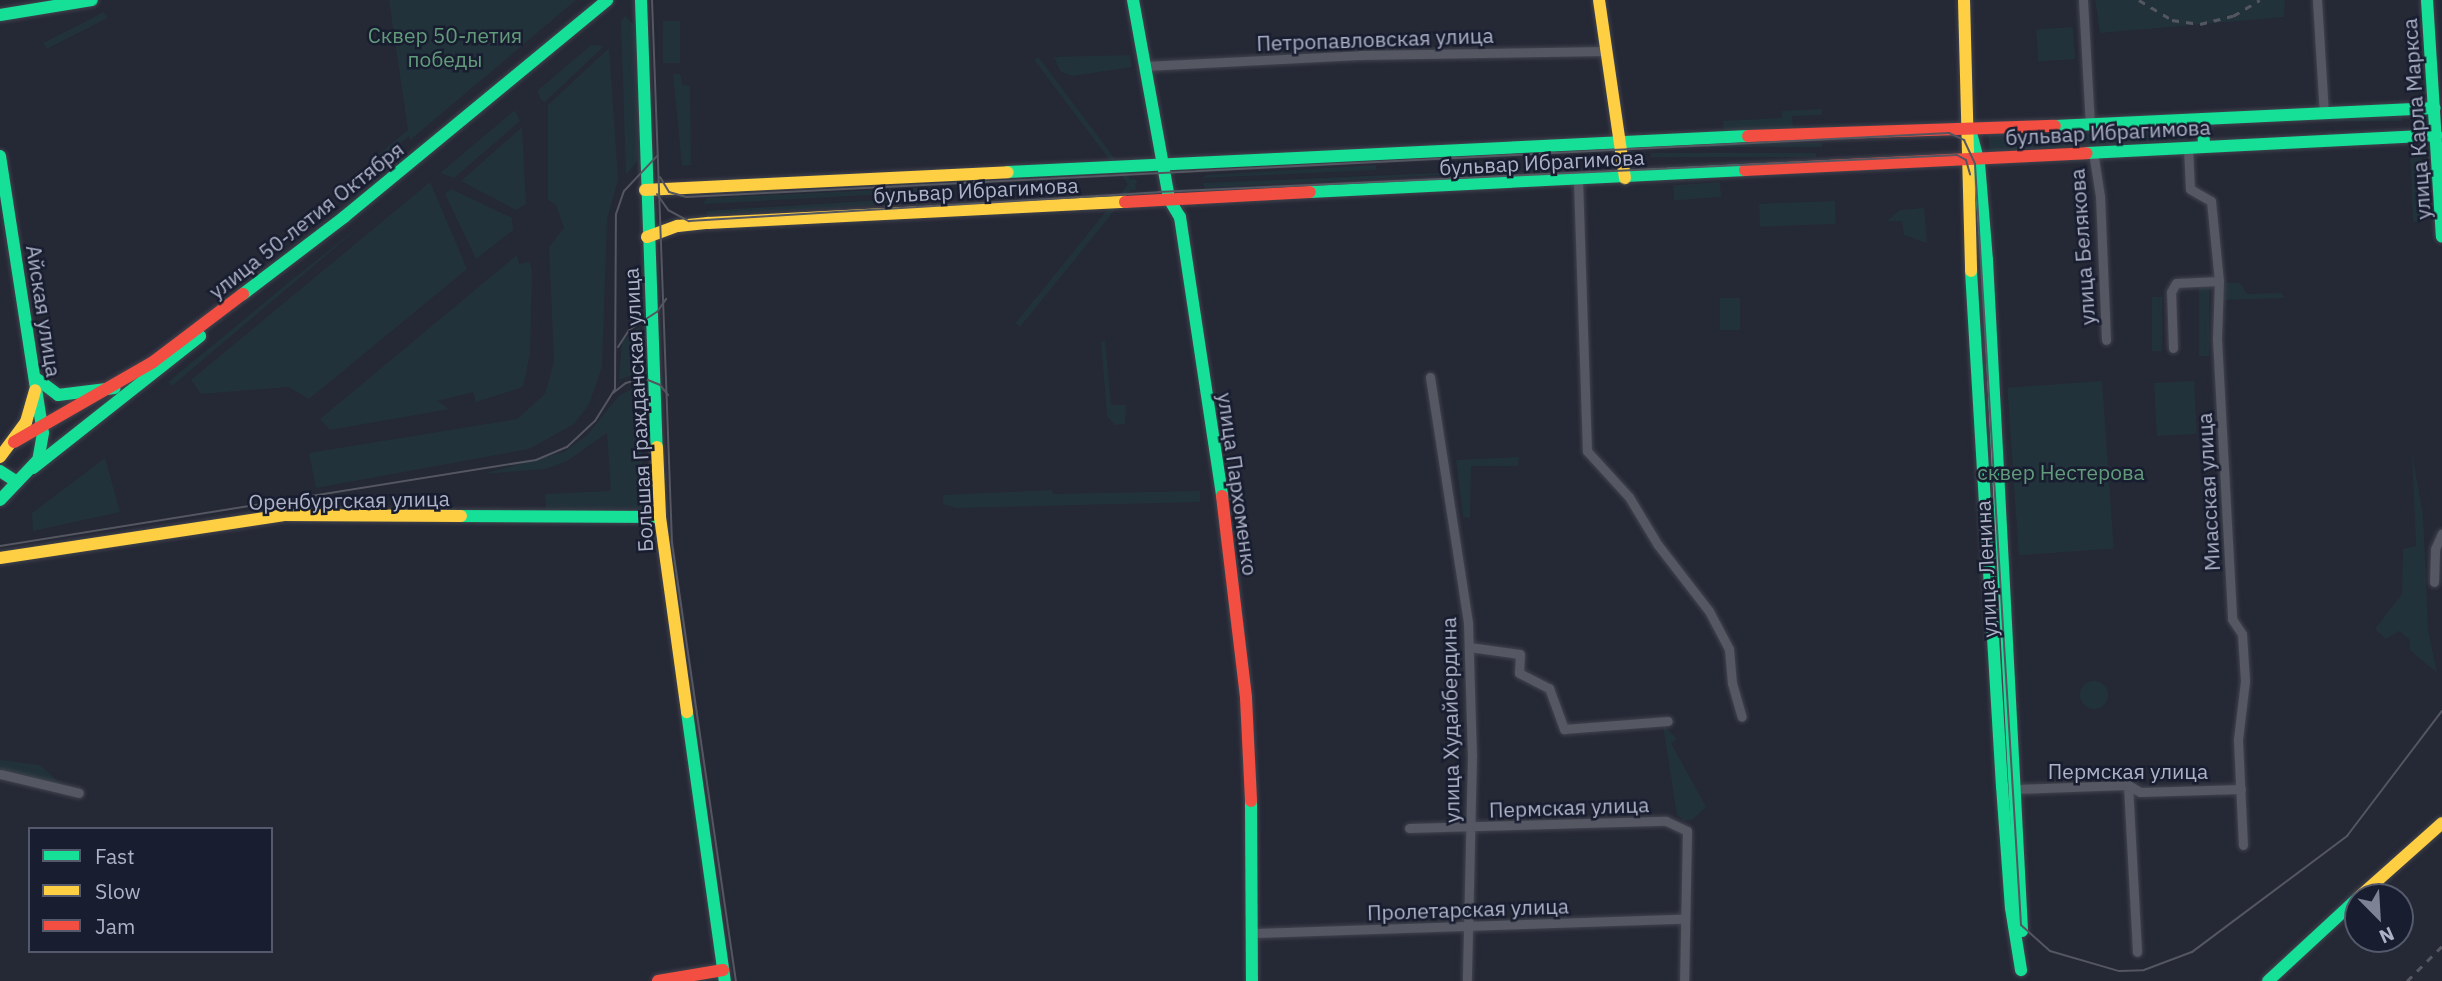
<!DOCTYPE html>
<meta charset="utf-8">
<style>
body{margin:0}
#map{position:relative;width:2442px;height:981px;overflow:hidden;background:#252835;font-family:"IBM Plex Sans",sans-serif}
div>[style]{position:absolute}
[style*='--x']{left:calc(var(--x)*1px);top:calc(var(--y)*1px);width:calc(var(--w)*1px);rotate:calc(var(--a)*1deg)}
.green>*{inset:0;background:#22323b;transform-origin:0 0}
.round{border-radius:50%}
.roads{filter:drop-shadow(0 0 2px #41444e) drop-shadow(0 0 2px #41444e)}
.street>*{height:9px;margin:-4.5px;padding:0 4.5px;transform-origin:4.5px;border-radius:4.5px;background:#555763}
.fast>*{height:12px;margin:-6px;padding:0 6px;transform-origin:6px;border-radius:6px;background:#16e098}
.slow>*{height:12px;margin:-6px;padding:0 6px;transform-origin:6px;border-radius:6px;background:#ffcf43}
.jam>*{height:12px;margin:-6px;padding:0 6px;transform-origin:6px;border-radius:6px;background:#f24e42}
.tram>*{height:2px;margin:-1px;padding:0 1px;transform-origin:1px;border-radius:1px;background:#545660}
.rail>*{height:2.5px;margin-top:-1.25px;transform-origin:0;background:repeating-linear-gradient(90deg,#545660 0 7px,transparent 0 14px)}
span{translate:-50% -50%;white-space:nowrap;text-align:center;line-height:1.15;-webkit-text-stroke:5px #181d2f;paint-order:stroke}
.park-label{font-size:21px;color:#629b7b}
.street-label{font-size:21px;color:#adb2c8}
.legend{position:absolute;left:28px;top:827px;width:245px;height:126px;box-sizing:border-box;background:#181d2f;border:2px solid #54596c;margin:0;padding:9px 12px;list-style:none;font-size:21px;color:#adb2c8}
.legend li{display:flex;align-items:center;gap:14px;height:35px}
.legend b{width:35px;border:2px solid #54596c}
.north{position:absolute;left:2344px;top:883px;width:70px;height:70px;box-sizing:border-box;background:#181d2f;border:2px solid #54596c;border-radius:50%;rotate:156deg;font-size:19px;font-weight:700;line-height:28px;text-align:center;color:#adb2c8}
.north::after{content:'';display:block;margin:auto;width:24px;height:32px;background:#7d8295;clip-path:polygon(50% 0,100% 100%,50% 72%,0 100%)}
</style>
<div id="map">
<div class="green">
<div style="clip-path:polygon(389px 0,576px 0,410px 140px,409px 136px,373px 164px,371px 161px,408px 130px)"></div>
<div style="clip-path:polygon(2095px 0,2285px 0,2284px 17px,2100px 33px)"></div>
<div style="left:104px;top:12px;width:7px;height:68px;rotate:63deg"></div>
<div style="clip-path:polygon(625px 16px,634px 25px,638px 160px,626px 175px,621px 21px)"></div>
<div style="left:663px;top:21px;width:17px;height:42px"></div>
<div style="left:2073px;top:27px;width:32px;height:37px;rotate:86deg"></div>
<div style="clip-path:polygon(591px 45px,604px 46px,545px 102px,541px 100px,537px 91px)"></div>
<div style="clip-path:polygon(609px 48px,618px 180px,607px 219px,602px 367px,589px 404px,574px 424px,529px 449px,316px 488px,309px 453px,517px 419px,545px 394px,554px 361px,549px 247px,564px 228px,556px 205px,548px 200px,548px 105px)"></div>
<div style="clip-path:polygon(1130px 55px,1132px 67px,1072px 76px,1060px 71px,1054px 57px)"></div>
<div style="clip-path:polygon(673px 74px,680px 74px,683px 85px,690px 86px,691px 165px,682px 166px)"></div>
<div style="clip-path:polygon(1822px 109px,1822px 115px,1792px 116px,1793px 129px,1724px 133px,1723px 121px,1782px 118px,1782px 111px)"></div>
<div style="clip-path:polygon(515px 110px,520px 121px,454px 178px,440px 173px)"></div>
<div style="left:2402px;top:116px;width:5px;height:179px;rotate:90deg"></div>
<div style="left:2186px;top:122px;width:19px;height:198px;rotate:87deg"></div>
<div style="clip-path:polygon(522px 127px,526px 204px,516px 210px,461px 181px)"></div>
<div style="left:1822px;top:143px;width:4px;height:172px;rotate:90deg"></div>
<div style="clip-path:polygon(2410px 152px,2419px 152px,2421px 158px,2423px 222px,2413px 222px)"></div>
<div style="left:1816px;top:153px;width:4px;height:165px;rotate:90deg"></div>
<div style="clip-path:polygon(1376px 165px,1376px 170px,1201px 178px,1207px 175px)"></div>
<div style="clip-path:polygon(1582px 167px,1205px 188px,1202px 183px)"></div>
<div style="left:1133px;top:178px;width:6px;height:187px;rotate:39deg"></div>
<div style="clip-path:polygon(430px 182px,467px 269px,309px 399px,288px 387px,201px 394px,191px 380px)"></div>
<div style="left:1720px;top:182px;width:15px;height:47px;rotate:86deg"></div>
<div style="clip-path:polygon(940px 187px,940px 191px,703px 204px,707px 198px)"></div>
<div style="left:1137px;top:188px;width:5px;height:164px;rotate:143deg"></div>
<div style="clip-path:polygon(451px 189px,512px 218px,513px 230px,476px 259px,445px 194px)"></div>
<div style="clip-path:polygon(897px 199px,897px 204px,709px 215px,705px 211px)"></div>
<div style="left:1835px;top:201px;width:23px;height:76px;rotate:88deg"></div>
<div style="clip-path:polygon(1924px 208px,1927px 243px,1904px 235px,1902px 221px,1887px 221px,1900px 210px)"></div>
<div style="clip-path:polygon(370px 218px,172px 386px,168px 382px,288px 283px)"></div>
<div style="clip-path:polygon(517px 255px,519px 264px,530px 262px,532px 272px,530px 354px,523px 387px,476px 402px,473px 392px,437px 401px,449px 409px,330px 430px,320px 419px)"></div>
<div style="clip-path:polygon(2225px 283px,2240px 283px,2247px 294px,2281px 293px,2285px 298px,2222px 300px)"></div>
<div style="left:2199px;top:287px;width:10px;height:69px"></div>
<div style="left:2152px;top:297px;width:10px;height:54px"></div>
<div style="left:1720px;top:298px;width:20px;height:32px"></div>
<div style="clip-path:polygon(640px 326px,641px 372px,619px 380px,622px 341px)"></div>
<div style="clip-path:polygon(1105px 341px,1111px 405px,1126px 405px,1125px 424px,1115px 425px,1107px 416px,1101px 342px)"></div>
<div style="left:2102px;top:381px;width:168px;height:95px;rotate:86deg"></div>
<div style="left:2194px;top:381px;width:53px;height:40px;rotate:87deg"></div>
<div style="clip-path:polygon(640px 384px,643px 508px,546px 509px,545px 494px,611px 491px,607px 433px,567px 461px,545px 469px,483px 474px,564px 452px,587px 435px,619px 396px)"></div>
<div style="clip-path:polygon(2412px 453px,2423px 515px,2428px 630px,2437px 673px,2410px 650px,2410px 640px,2399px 631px,2386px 639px,2375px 629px,2402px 594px,2403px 549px,2416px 546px)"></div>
<div style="clip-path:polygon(1519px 457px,1518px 466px,1471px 466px,1470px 518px,1463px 517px,1456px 460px)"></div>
<div style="clip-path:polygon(105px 458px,120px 512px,33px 531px,32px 513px)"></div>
<div style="clip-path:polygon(1052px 490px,1053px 494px,1200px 491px,1200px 502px,956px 508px,943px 504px,943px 495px)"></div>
<div class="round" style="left:2080px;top:681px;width:28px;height:28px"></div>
<div style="clip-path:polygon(1663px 725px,1677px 739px,1671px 743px,1706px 807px,1692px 820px,1684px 821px,1677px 815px)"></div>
<div style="clip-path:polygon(0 760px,40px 765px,61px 784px,0 769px)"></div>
</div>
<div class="roads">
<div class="street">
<div style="--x:2083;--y:0;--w:125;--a:86.8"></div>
<div style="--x:2317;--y:0;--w:113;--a:86.5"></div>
<div style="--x:1145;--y:66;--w:215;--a:-2.9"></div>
<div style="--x:1360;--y:55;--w:247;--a:-0.9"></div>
<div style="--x:2188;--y:147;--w:42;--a:87.3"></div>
<div style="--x:2190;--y:189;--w:24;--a:30"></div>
<div style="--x:2211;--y:201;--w:80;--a:84.3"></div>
<div style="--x:2219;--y:281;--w:58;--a:92"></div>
<div style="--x:2217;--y:339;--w:280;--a:86.9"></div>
<div style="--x:2232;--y:619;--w:18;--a:56"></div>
<div style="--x:2242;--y:634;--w:47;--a:86.3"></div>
<div style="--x:2245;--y:681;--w:59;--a:96.8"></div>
<div style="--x:2238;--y:740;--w:105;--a:87.3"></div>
<div style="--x:2093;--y:152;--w:45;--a:81"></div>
<div style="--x:2100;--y:196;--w:144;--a:87.6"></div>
<div style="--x:1578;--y:180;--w:271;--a:88.1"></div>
<div style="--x:1587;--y:451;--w:62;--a:47.6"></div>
<div style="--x:1629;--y:497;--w:56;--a:58.9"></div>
<div style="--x:1658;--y:545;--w:83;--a:52.3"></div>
<div style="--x:1709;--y:611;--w:43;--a:62.2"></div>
<div style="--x:1729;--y:649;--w:34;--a:85"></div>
<div style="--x:1732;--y:683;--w:35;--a:74"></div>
<div style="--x:2173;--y:348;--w:56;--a:-92"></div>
<div style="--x:2171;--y:292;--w:10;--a:-61"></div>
<div style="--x:2176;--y:283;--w:43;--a:-2.7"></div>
<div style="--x:1430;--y:377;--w:249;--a:81.2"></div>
<div style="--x:1468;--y:623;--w:132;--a:88.3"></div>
<div style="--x:1472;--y:755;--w:226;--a:91.3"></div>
<div style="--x:2434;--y:582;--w:33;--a:-88"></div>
<div style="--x:2435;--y:549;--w:17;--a:-66"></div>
<div style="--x:1469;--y:647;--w:51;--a:7.8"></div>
<div style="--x:1520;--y:654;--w:19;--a:93"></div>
<div style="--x:1519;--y:673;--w:34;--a:27"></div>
<div style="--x:1549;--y:688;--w:44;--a:69.9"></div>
<div style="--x:1564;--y:729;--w:104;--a:-4.4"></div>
<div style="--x:0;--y:774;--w:81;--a:13.5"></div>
<div style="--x:2128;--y:785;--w:167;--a:86.9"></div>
<div style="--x:2016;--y:789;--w:112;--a:-2"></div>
<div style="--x:2128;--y:785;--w:14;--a:30"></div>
<div style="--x:2140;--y:792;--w:101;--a:-1.7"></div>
<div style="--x:1409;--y:828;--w:257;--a:-1.6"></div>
<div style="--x:1666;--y:821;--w:23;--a:25"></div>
<div style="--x:1687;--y:831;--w:150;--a:91.1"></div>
<div style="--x:1253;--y:933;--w:431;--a:-1.9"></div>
</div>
<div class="fast">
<div style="--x:641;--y:0;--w:447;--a:88"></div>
<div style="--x:1133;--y:0;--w:202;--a:79.7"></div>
<div style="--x:1169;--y:199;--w:21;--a:59"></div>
<div style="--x:1180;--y:217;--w:282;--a:81.4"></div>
<div style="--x:2427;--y:0;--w:237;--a:86.4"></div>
<div style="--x:0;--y:15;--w:93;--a:-9.3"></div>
<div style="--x:2203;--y:119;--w:27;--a:88"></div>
<div style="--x:2055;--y:126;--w:380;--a:-2.7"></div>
<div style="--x:1971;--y:133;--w:31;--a:75"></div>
<div style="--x:1979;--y:163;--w:97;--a:85.3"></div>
<div style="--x:1987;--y:260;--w:672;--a:87.01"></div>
<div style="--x:2087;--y:153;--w:350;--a:-2.9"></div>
<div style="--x:0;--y:156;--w:280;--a:81.2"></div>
<div style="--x:43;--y:433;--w:27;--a:100"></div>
<div style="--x:38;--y:460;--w:55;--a:133.5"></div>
<div style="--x:1008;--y:172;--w:741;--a:-2.79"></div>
<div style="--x:1310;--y:192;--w:436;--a:-2.9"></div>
<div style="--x:1971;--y:271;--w:516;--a:86.56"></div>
<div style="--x:2002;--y:786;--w:122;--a:85.8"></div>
<div style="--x:2011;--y:908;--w:63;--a:80.8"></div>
<div style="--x:243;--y:294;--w:127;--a:-37.3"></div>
<div style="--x:344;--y:217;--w:341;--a:-39.5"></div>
<div style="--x:37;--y:379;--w:26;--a:37"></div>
<div style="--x:58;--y:395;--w:57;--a:-7"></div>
<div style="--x:33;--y:468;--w:213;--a:-38.3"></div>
<div style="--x:0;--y:471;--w:20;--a:33"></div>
<div style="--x:461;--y:516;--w:199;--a:0.3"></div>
<div style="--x:687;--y:712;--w:272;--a:82"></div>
<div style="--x:1251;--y:801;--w:180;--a:89.7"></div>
<div style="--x:2268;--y:981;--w:122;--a:-42.7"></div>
</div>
<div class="slow">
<div style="--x:1599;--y:0;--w:180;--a:81.7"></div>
<div style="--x:1964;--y:0;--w:271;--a:88.5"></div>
<div style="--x:645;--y:190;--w:363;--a:-2.8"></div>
<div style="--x:647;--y:237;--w:33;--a:-20"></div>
<div style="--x:678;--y:226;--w:30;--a:-6"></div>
<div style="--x:708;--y:223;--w:418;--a:-2.9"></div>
<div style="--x:657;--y:447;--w:70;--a:87.5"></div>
<div style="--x:660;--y:517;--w:197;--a:82.1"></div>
<div style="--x:0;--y:457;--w:44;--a:-53.4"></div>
<div style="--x:26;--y:422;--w:33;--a:-74"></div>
<div style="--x:0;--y:558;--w:286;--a:-8.6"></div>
<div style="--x:283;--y:515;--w:178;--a:0.3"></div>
<div style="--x:2359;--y:897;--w:111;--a:-41.7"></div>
</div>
<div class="jam">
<div style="--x:1748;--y:136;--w:307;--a:-1.9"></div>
<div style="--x:1745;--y:170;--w:342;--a:-2.8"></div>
<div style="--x:1125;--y:202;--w:185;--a:-3.1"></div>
<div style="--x:14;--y:442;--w:160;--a:-29.9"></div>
<div style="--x:153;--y:362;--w:113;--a:-37.1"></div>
<div style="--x:1222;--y:496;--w:203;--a:83.2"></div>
<div style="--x:1246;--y:698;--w:103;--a:87.2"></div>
<div style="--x:658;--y:981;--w:66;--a:-9.6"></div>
</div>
</div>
<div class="tram">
<div style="--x:652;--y:0;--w:543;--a:87.89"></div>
<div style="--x:672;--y:543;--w:443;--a:81.7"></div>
<div style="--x:660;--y:177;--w:17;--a:59"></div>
<div style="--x:669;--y:192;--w:18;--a:16"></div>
<div style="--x:686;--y:197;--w:1265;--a:-2.9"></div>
<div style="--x:1949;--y:133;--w:17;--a:25"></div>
<div style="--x:1964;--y:140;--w:26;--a:65"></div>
<div style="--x:1975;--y:164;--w:762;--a:86.54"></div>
<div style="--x:2021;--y:925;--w:39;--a:42"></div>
<div style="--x:2050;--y:951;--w:72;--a:16.2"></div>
<div style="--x:2119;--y:971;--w:25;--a:-2"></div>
<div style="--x:2144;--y:970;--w:51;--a:-20.6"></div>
<div style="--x:2192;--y:952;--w:194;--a:-36.8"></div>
<div style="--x:2347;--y:836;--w:157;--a:-52.8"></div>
<div style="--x:657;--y:194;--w:19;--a:55"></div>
<div style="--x:668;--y:210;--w:24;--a:28"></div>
<div style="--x:689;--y:221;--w:470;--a:-3.5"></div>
<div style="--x:1158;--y:192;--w:800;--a:-2.65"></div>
<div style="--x:1957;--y:155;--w:10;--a:29"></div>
<div style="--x:1966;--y:160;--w:15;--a:74"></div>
<div style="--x:618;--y:347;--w:20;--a:-57"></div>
<div style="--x:629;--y:330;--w:33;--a:-33"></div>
<div style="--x:657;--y:312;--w:16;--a:-55"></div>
<div style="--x:613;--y:393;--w:16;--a:-38"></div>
<div style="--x:626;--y:383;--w:18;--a:-16"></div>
<div style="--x:643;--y:378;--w:18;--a:22"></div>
<div style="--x:660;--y:385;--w:13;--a:51"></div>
<div style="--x:0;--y:546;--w:543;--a:-9.12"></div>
<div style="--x:536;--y:460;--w:34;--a:-23"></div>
<div style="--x:567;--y:447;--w:38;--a:-43"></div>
<div style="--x:595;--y:421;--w:38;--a:-58"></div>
<div style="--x:615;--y:389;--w:175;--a:-89.7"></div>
<div style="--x:616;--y:214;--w:24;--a:-71"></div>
<div style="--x:624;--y:191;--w:48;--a:-46.7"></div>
</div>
<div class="rail">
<div style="--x:2139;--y:0;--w:39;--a:31"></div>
<div style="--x:2172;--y:20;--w:28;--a:8"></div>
<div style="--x:2200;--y:24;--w:34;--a:-14"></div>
<div style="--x:2233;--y:16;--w:31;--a:-31"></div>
<div style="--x:2407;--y:981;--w:49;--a:-45"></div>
</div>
<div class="park-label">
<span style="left:445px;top:47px">Сквер 50-летия<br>победы</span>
<span style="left:2061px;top:472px">сквер Нестерова</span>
</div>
<div class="street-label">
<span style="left:1375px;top:39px;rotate:-2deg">Петропавловская улица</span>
<span style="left:2416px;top:119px;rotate:-94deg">улица Карла Маркса</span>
<span style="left:2108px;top:132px;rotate:-3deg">бульвар Ибрагимова</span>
<span style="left:1542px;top:162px;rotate:-3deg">бульвар Ибрагимова</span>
<span style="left:976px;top:190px;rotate:-3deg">бульвар Ибрагимова</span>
<span style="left:306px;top:220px;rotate:-38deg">улица 50-летия Октября</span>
<span style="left:2082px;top:247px;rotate:-94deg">улица Белякова</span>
<span style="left:44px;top:311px;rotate:81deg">Айская улица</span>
<span style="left:638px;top:410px;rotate:-93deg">Большая Гражданская улица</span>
<span style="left:1238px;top:484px;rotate:82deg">улица Пархоменко</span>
<span style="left:2208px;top:492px;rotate:-93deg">Миасская улица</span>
<span style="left:349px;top:500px;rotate:-1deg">Оренбургская улица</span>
<span style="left:1986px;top:569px;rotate:-93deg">улица Ленина</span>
<span style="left:1450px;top:720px;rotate:-91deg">улица Худайбердина</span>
<span style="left:2128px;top:771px">Пермская улица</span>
<span style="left:1569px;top:807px;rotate:-2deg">Пермская улица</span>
<span style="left:1468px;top:909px;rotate:-2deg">Пролетарская улица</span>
</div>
<ul class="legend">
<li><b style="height:9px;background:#16e098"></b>Fast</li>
<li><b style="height:9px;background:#ffcf43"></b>Slow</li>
<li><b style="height:9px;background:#f24e42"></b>Jam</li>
</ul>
<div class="north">N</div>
</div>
